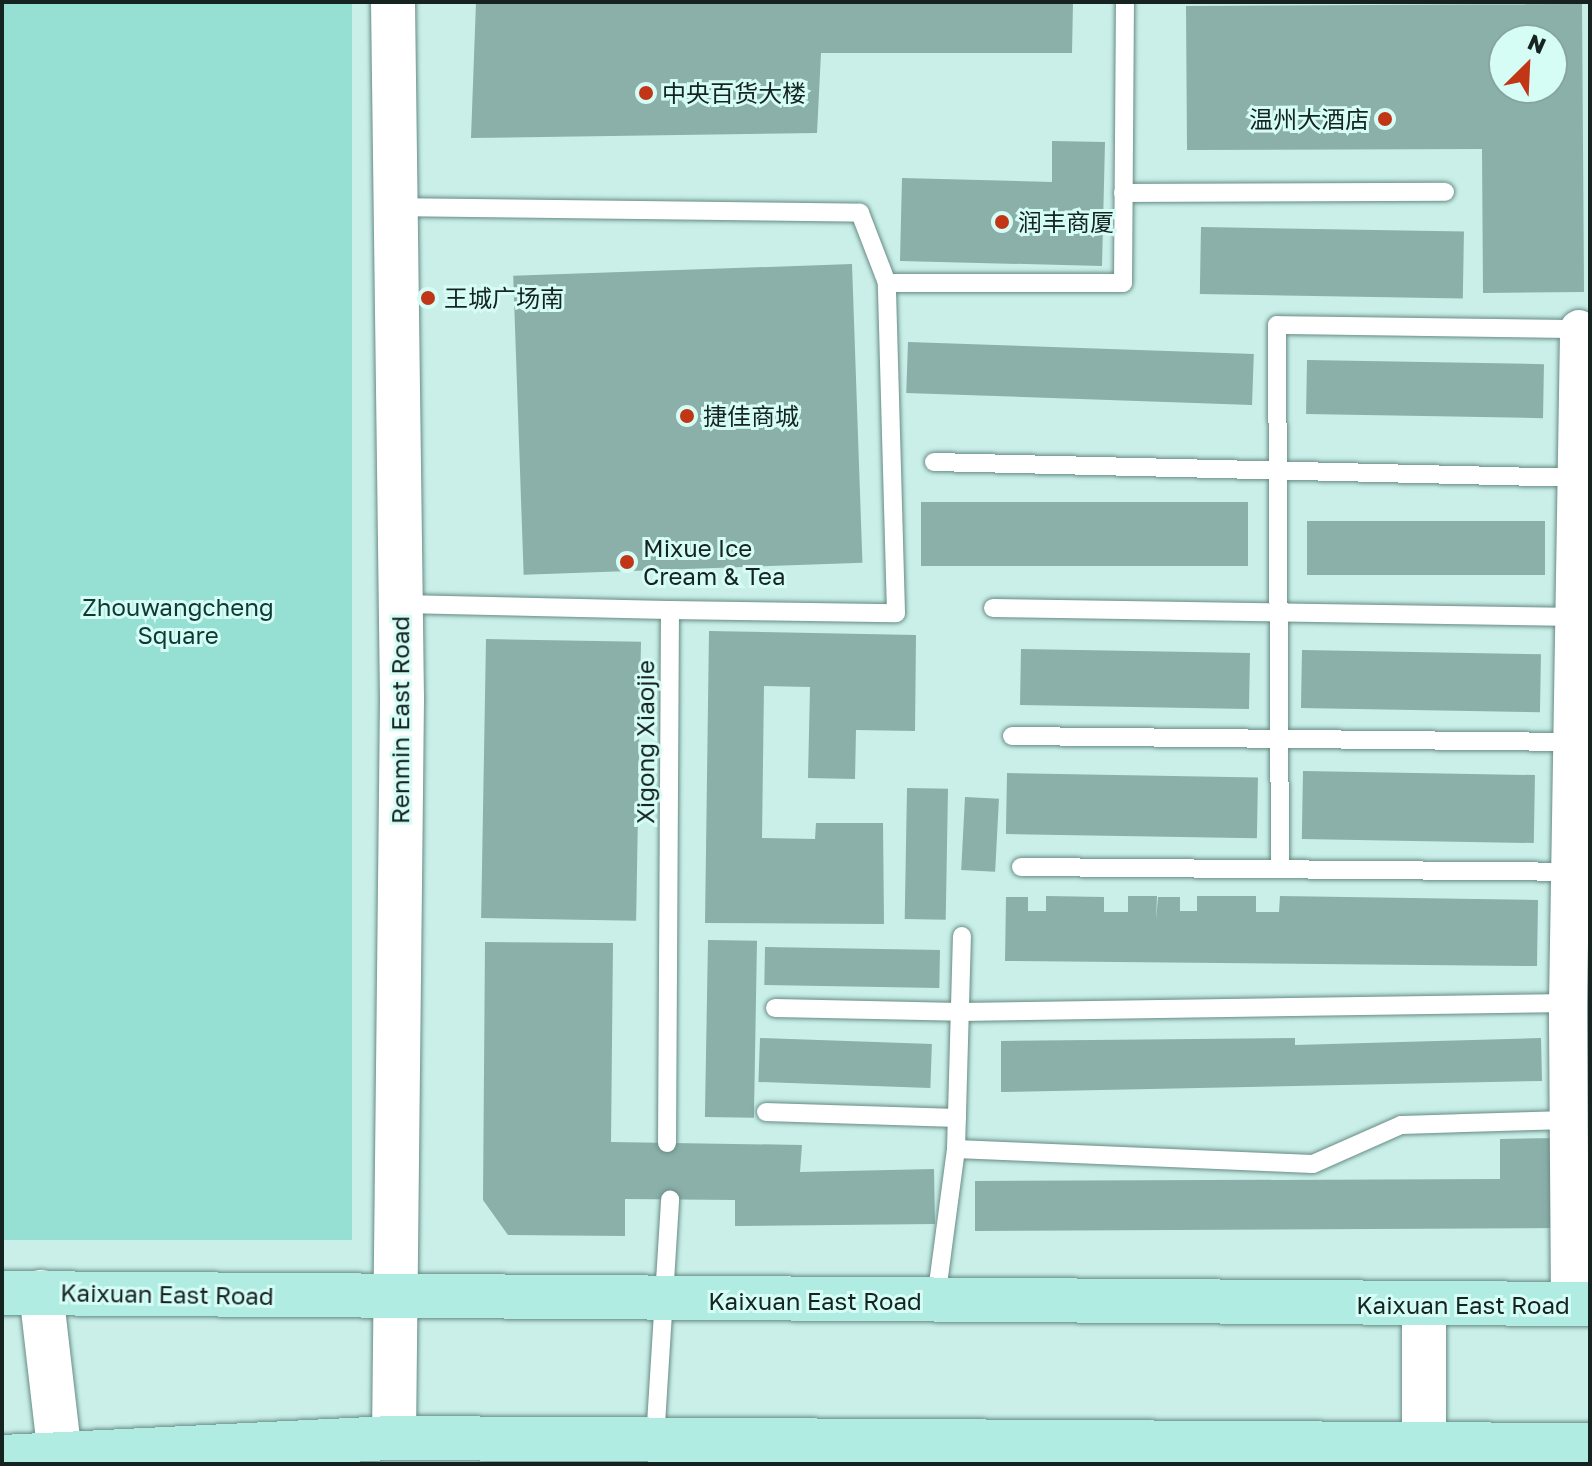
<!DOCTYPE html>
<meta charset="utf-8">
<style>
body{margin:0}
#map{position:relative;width:1592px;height:1466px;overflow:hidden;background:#c9efe8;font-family:"Golos Text","Noto Sans SC",sans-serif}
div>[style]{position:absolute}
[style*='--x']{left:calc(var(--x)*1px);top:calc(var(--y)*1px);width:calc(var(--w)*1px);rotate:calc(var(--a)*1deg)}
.green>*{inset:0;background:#96dfd3;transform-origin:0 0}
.building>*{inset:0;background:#8bafa9;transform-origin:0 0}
.roads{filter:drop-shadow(0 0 2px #678b85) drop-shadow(0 0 2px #678b85)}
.lane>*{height:18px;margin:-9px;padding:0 9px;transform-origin:9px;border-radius:9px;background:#fff}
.street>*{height:38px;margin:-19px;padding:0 19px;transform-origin:19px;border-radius:19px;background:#fff}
.secondary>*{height:44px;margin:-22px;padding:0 22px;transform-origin:22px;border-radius:22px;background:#fff}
.primary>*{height:44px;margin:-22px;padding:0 22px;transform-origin:22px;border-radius:22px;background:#b1ece3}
.dots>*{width:22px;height:22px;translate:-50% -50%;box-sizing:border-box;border:4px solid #d6fcf6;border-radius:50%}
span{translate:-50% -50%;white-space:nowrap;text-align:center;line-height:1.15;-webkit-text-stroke:6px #d6fcf6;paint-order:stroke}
.poi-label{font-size:24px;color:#152321}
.left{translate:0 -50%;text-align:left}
.right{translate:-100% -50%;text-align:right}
.park-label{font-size:24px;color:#0d3934}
.street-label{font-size:24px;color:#152321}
.frame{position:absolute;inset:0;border:4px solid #152321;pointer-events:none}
.north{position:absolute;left:1488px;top:24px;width:80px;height:80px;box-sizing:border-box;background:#d6fcf6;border:2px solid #89a5a1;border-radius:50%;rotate:24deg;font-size:22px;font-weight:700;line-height:32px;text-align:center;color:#152321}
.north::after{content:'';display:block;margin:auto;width:28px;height:36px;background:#c03616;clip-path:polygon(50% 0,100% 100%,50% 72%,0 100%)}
</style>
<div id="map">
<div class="green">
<div style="left:2px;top:2px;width:350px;height:1238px"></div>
</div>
<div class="building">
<div style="clip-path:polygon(476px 2px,1073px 2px,1072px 53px,821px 53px,817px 133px,471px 138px)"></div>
<div style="clip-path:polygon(evenodd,1582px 4px,1584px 292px,1483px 293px,1482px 149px,1187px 150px,1186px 6px,1582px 4px,1504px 40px,1552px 40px,1552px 88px,1504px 88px,1504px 40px)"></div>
<div style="clip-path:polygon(1052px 141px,1105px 142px,1102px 266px,900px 261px,902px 178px,1052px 182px)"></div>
<div style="left:1201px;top:227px;width:263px;height:67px;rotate:1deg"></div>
<div style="left:852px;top:264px;width:299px;height:339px;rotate:88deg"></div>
<div style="left:908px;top:342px;width:346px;height:51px;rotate:2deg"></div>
<div style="left:1307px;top:360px;width:237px;height:54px;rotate:1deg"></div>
<div style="left:921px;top:502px;width:327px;height:64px"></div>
<div style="left:1307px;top:521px;width:238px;height:54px"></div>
<div style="clip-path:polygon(709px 631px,916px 635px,915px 731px,856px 730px,855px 779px,808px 778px,810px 687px,764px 686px,762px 838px,815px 839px,816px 823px,883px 823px,884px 924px,705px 923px)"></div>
<div style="left:486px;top:639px;width:155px;height:279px;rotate:1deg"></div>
<div style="left:1021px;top:649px;width:229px;height:56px;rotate:1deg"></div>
<div style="left:1302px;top:650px;width:239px;height:58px;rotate:1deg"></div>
<div style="left:1303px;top:771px;width:232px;height:68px;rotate:1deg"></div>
<div style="left:1007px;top:773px;width:251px;height:61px;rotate:1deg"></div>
<div style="left:907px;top:788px;width:41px;height:131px;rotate:1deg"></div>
<div style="left:965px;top:797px;width:34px;height:73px;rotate:3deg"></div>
<div style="clip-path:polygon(1046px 896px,1104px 897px,1104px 912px,1128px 912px,1128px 896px,1157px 896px,1156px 920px,1158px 897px,1180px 897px,1180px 911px,1197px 911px,1197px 896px,1256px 896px,1256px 912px,1279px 912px,1280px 896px,1538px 900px,1537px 966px,1005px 961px,1006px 897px,1028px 897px,1028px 911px,1046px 911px)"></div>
<div style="left:708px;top:940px;width:49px;height:177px;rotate:1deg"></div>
<div style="clip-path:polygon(485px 942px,613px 943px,611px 1142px,802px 1145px,800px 1172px,934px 1169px,935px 1224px,735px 1226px,735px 1200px,625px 1199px,625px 1236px,508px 1235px,483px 1200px)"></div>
<div style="left:765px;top:947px;width:175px;height:38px;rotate:1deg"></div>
<div style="left:760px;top:1038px;width:172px;height:44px;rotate:2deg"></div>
<div style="clip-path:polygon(1295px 1038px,1295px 1045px,1541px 1038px,1542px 1081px,1001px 1092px,1001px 1041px)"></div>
<div style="clip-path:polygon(1558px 1138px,1558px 1228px,975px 1231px,975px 1181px,1500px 1179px,1500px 1139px)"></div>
</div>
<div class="roads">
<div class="lane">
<div style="--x:1123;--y:193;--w:322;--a:-0.2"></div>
<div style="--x:397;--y:207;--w:463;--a:0.7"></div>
<div style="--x:860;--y:213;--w:75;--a:68.9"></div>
<div style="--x:887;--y:283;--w:236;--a:0"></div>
<div style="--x:1123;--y:283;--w:281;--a:-89.6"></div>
<div style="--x:934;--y:462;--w:645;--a:1.42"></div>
<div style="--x:401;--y:604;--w:269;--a:1.3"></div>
<div style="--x:670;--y:610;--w:533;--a:90.32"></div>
<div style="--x:993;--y:608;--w:585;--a:0.88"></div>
<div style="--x:670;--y:610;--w:226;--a:0.8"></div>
<div style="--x:896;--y:613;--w:330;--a:-91.6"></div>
<div style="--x:1012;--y:736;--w:566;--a:0.61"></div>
<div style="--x:1021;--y:867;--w:569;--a:0.5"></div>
<div style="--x:1280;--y:869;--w:544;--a:-90.32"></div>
<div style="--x:1277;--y:325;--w:302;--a:0.8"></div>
<div style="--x:775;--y:1008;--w:185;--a:1.2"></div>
<div style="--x:960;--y:1012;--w:608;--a:-0.85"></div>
<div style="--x:766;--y:1112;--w:191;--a:1.8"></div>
<div style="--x:956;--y:1149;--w:357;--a:2.4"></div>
<div style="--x:1313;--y:1164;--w:96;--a:-23.9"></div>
<div style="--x:1401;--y:1125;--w:166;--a:-1.7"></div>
<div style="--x:936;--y:1299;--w:151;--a:-82.4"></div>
<div style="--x:956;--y:1149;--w:213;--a:-88.4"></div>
<div style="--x:655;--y:1440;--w:241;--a:-86.4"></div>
</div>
<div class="street">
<div style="--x:1570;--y:1304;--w:301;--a:-90.4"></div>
<div style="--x:1568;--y:1003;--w:674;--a:-89.06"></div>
</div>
<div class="secondary">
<div style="--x:393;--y:2;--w:697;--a:89.26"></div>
<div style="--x:402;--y:699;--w:739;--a:90.62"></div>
<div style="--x:41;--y:1292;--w:173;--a:83.4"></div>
<div style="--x:1424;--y:1306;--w:158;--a:90"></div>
</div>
<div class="primary">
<div style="--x:2;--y:1293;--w:1588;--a:0.4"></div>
<div style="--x:2;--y:1457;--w:392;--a:-2.8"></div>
<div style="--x:394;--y:1438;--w:1196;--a:0.34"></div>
</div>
</div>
<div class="dots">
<div style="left:646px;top:93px;background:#c03616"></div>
<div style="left:1385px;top:119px;background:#c03616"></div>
<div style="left:1002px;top:222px;background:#c03616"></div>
<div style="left:428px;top:298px;background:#c03616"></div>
<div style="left:687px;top:416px;background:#c03616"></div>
<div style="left:627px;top:562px;background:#c03616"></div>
</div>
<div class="poi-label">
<span class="left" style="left:662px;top:93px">中央百货大楼</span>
<span class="right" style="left:1369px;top:119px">温州大酒店</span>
<span class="left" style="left:1018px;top:222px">润丰商厦</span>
<span class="left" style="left:444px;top:298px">王城广场南</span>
<span class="left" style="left:703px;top:416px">捷佳商城</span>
<span class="left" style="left:643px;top:562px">Mixue Ice<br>Cream &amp; Tea</span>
</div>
<div class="park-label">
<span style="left:178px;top:621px">Zhouwangcheng<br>Square</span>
</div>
<div class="street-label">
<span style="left:400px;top:720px;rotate:-90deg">Renmin East Road</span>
<span style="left:645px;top:742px;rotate:-90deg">Xigong Xiaojie</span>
<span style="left:167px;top:1294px;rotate:1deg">Kaixuan East Road</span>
<span style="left:815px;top:1301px">Kaixuan East Road</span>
<span style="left:1463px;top:1305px">Kaixuan East Road</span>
</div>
<div class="frame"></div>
<div class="north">N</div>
</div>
